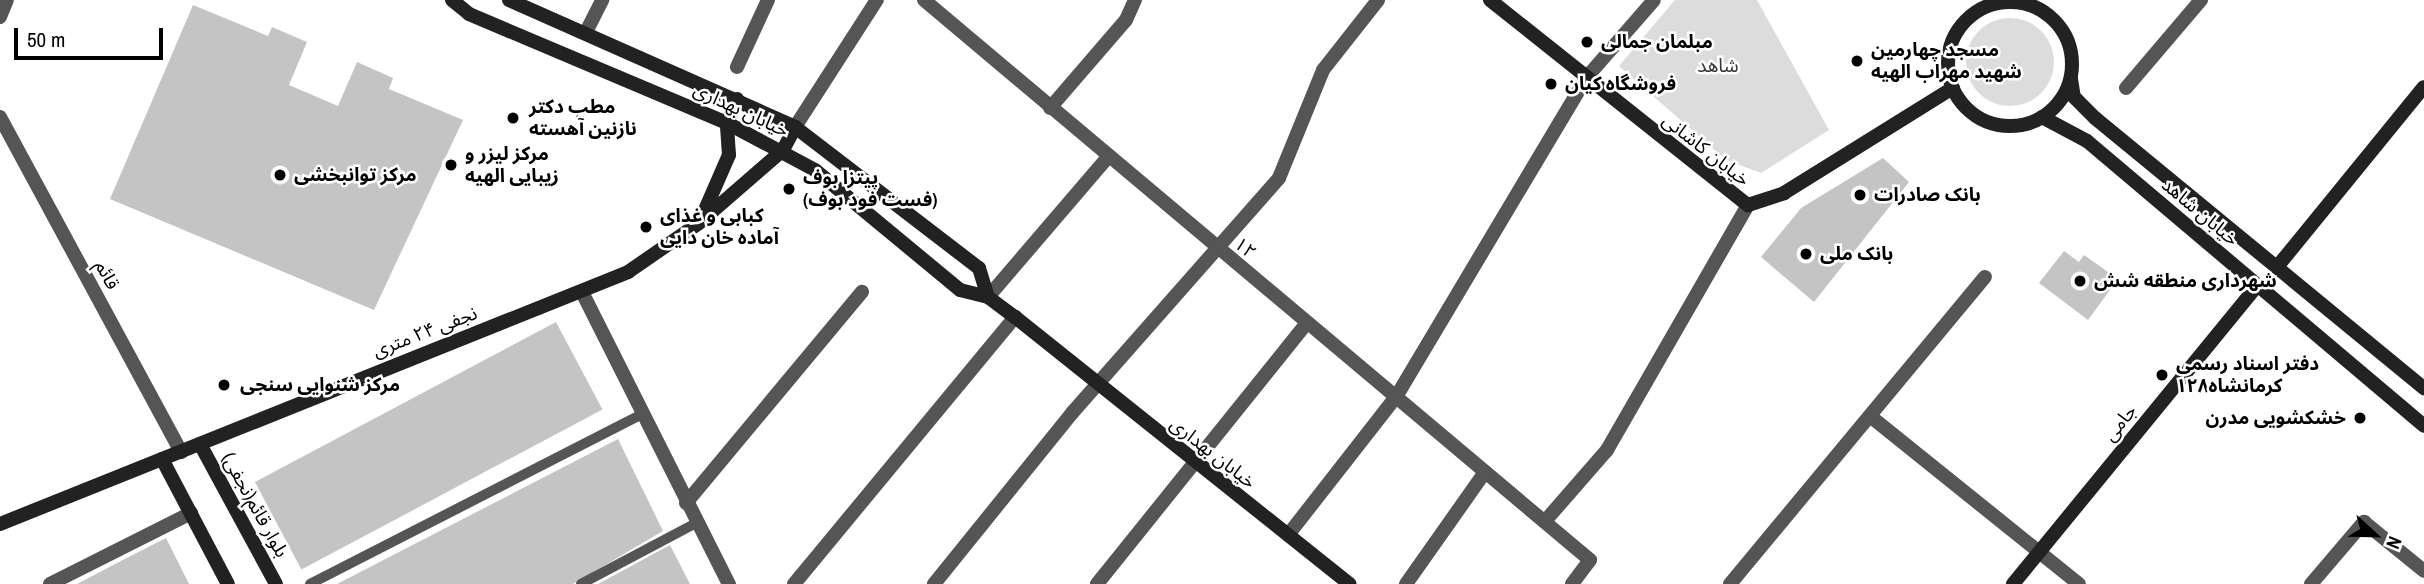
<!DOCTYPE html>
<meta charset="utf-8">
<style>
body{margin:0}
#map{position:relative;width:2424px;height:584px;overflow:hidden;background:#fff;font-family:"Archivo Narrow","Noto Sans Arabic",sans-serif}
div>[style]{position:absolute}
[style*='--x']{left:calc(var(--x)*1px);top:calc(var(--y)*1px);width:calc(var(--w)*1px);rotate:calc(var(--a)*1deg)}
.green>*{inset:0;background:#dcdcdc}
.round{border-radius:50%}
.building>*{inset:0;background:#c4c4c4;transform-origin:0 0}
.lane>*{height:10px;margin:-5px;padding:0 5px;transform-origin:5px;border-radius:5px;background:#555}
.street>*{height:14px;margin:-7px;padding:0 7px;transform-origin:7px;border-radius:7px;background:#555}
.secondary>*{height:14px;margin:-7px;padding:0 7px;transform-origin:7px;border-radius:7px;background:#222}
.secondary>.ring{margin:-7px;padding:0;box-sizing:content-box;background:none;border:14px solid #222;border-radius:50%}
.dots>*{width:19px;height:19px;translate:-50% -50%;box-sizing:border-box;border:4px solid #fff;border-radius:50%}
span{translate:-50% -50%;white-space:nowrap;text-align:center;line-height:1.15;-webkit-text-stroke:5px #fff;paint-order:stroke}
.poi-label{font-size:19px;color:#000;font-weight:700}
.left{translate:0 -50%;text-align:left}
.right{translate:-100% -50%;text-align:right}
.park-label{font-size:19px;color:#333}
.street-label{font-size:19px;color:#000}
.north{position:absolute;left:2340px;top:500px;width:70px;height:70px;-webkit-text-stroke:5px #fff;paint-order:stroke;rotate:112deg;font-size:19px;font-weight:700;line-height:28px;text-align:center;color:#000}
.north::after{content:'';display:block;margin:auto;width:24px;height:32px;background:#000;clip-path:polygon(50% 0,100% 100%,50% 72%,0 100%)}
.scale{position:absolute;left:14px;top:28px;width:149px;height:32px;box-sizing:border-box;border:4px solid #000;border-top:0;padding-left:9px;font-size:21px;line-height:24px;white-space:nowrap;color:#000;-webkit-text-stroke:5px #fff;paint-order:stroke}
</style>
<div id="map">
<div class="green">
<div style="clip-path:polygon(1675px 0,1757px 0,1829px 130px,1761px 173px,1726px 160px,1619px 66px)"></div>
<div class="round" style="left:1966px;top:18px;width:88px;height:88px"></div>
</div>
<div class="building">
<div style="clip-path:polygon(193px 5px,268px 36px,272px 27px,307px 42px,289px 85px,338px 106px,357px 62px,393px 78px,389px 89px,463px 120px,374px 310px,110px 199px)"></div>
<div style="clip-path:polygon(1883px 158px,1909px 182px,1814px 302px,1761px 257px,1801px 208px)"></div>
<div style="clip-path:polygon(2064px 251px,2079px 262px,2084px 255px,2118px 279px,2088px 320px,2039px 283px)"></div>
<div style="left:556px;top:322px;width:99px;height:341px;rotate:62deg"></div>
<div style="clip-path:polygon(618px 439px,663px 531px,573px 584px,337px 584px)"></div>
<div style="clip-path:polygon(166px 538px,189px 584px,77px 584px,115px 564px)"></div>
<div style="clip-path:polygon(670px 545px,690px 584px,598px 584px)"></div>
</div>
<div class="lane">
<div style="--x:310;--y:584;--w:371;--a:-27.1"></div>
<div style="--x:581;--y:584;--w:130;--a:-27.9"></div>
</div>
<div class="street">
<div style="--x:924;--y:0;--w:870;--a:40.06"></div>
<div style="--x:1590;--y:560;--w:30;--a:127"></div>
<div style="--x:0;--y:17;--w:18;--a:-68"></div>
<div style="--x:586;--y:32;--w:36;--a:-63"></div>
<div style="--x:737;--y:67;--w:74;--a:-65.2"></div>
<div style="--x:2126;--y:88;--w:116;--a:-49.6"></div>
<div style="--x:1050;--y:108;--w:116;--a:-49.2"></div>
<div style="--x:1126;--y:20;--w:22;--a:-66"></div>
<div style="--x:0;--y:117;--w:381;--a:61.6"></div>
<div style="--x:795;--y:127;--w:151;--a:-57.2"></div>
<div style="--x:583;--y:294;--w:325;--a:63.3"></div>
<div style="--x:988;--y:297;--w:184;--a:-49.4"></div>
<div style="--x:1870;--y:416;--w:268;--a:38.8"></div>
<div style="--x:686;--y:503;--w:275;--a:-50.2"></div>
<div style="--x:1546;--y:520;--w:93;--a:-48.9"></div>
<div style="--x:1607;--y:450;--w:283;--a:-60.1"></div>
<div style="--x:1288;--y:535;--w:175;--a:-52"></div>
<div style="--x:1396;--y:397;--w:371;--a:-59.2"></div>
<div style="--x:1586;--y:78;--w:103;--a:-48.9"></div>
<div style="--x:50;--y:584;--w:158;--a:-26.7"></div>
<div style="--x:794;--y:584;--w:347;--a:-50.4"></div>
<div style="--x:934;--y:584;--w:220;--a:-51.1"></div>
<div style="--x:1072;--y:413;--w:313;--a:-48.6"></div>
<div style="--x:1279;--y:178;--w:117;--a:-67.8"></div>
<div style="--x:1323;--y:70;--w:89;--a:-51.8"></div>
<div style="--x:1097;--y:584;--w:335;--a:-51.2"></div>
<div style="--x:1406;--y:584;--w:137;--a:-54.8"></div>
<div style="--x:1730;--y:584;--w:399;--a:-50.3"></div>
<div style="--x:2311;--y:584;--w:82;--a:-49.5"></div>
<div style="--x:2364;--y:522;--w:77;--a:39.2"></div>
</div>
<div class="secondary">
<div style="--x:452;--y:0;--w:22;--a:39"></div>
<div style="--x:469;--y:14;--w:280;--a:22.9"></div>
<div style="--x:727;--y:123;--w:100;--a:28.1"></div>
<div style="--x:815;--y:170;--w:188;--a:39.6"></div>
<div style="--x:960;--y:290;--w:29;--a:14"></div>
<div style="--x:988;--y:297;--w:34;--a:37"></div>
<div style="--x:1015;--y:317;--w:428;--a:38.6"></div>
<div style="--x:509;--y:0;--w:313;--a:23.9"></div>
<div style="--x:795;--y:127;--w:232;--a:37.5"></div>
<div style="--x:979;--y:268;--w:30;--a:73"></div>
<div style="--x:1490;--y:0;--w:330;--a:38.5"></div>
<div style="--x:1748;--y:205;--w:38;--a:-18"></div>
<div style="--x:1784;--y:193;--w:199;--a:-31.9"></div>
<div class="ring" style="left:1948px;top:2px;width:110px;height:110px"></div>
<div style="--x:2071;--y:79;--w:18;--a:81"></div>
<div style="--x:2074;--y:97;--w:30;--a:45"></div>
<div style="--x:2095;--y:118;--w:426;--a:39.4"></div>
<div style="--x:2042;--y:117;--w:51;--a:28.1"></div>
<div style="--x:2087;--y:141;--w:441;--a:40.2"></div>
<div style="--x:701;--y:219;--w:70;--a:-66.4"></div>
<div style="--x:729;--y:155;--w:32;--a:-94"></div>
<div style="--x:727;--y:123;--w:26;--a:-67"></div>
<div style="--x:2277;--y:267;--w:232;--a:-50.8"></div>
<div style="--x:200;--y:444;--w:159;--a:61.5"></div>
<div style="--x:162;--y:459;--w:141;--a:62.2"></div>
<div style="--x:0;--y:524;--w:677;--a:-21.86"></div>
<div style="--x:628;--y:272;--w:86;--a:-34.6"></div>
<div style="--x:699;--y:223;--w:111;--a:-41"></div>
<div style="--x:783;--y:150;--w:26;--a:-62"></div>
<div style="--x:2013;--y:584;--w:385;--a:-50.7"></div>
</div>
<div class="dots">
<div style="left:1587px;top:42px;background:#000"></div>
<div style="left:1857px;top:61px;background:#000"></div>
<div style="left:1551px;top:84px;background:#000"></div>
<div style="left:513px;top:118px;background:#000"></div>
<div style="left:451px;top:165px;background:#000"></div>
<div style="left:280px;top:175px;background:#000"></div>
<div style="left:789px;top:189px;background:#000"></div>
<div style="left:1860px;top:195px;background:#000"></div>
<div style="left:646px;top:227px;background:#000"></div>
<div style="left:1806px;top:254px;background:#000"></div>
<div style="left:2080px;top:281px;background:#000"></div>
<div style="left:2162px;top:375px;background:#000"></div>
<div style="left:224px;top:385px;background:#000"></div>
<div style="left:2360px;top:418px;background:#000"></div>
</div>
<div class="poi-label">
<span class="left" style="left:1601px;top:42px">مبلمان جمالی</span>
<span class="left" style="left:1871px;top:61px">مسجد چهارمین<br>شهید مهراب الهیه</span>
<span class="left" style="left:1565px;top:84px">فروشگاه کیان</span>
<span class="left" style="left:529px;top:118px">مطب دکتر<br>نازنین آهسته</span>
<span class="left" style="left:465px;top:165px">مرکز لیزر و<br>زیبایی الهیه</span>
<span class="left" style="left:294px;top:175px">مرکز توانبخشی</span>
<span class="left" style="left:803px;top:189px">پیتزا بوف<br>(فست فود بوف)</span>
<span class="left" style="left:1874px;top:195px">بانک صادرات</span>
<span class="left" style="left:660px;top:227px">کبابی و غذای<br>آماده خان دایی</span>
<span class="left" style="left:1820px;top:254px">بانک ملی</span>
<span class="left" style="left:2094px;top:281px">شهرداری منطقه شش</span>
<span class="left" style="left:2176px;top:375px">دفتر اسناد رسمی<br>۱۲۸کرمانشاه</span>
<span class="left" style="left:240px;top:385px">مرکز شنوایی سنجی</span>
<span class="right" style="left:2346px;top:418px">خشکشویی مدرن</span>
</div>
<div class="park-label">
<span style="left:1718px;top:66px">شاهد</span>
</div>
<div class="street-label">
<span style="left:741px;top:110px;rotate:25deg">خیابان بهداری</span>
<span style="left:1706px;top:150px;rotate:38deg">خیابان کاشانی</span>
<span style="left:2200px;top:212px;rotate:40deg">خیابان شاهد</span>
<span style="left:1245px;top:248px;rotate:39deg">۱۲</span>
<span style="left:107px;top:275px;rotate:62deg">قائم</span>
<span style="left:425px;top:332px;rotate:-21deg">نجفی ۲۴ متری</span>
<span style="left:2120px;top:423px;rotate:-51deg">جامی</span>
<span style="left:1213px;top:453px;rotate:38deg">خیابان بهداری</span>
<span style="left:255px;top:505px;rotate:61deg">بلوار قائم(نجفی)</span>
</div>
<div class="north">N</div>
<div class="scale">50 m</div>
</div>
